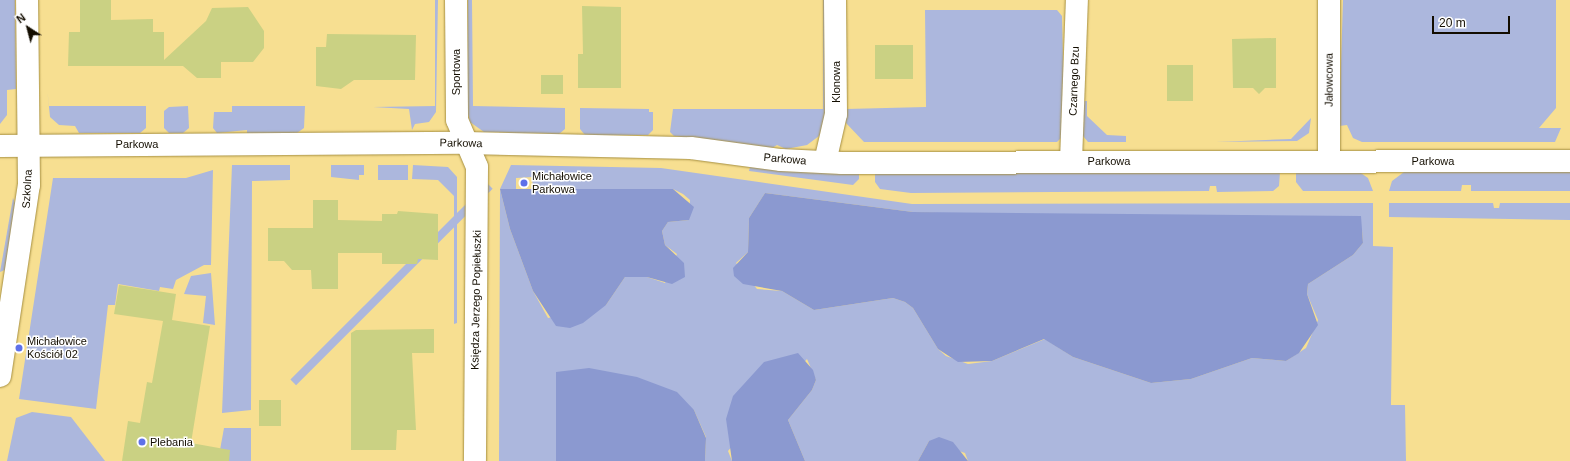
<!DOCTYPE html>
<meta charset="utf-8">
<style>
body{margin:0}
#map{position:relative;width:1570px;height:461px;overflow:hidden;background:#f7df91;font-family:Helvetica,sans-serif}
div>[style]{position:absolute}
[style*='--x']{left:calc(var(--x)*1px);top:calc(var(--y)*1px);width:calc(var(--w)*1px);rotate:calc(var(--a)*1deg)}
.green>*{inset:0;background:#acb7dd;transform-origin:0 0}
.forest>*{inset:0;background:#8b99d0}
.building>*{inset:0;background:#cad183;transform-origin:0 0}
.roads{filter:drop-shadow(0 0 1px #a68f41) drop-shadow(0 0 1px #a68f41)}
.street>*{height:22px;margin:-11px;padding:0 11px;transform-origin:11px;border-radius:11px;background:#fff}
.dots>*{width:11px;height:11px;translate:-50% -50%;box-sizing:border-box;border:2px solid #fff;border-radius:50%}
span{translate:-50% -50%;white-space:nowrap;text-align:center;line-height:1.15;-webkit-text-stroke:3px #fff;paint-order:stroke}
.street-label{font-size:11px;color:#130d00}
.poi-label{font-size:11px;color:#130d00}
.left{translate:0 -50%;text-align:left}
.north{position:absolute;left:8px;top:8px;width:40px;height:40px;-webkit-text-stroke:3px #fff;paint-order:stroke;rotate:324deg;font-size:11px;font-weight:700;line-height:16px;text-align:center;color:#130d00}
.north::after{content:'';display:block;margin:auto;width:14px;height:18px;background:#130d00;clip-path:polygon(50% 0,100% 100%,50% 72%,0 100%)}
.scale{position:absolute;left:1432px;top:16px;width:78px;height:18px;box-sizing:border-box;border:2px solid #130d00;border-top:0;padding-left:5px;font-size:12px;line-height:14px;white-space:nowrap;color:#130d00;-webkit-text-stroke:3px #fff;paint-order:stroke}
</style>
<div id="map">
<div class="green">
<div style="clip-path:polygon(0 0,15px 0,16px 89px,7px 90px,7px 115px,0 124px)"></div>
<div style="clip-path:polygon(435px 0,438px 0,436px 112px,429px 122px,415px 124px,412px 130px,409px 109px,373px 107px,435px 106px)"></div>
<div style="clip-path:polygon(468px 0,472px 0,473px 106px,565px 108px,565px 129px,559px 134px,484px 132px,470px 122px,467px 110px)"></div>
<div style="clip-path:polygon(823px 0,828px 0,828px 114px,819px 136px,807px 145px,786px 149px,777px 145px,772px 148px,674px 136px,670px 132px,673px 109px,823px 109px)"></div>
<div style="clip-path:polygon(1343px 0,1556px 0,1556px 108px,1539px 128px,1561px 128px,1555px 142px,1362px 142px,1353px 138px,1347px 125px,1339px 126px)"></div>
<div style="clip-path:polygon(925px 10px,1057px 10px,1062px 16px,1064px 99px,1061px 138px,1057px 142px,864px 142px,846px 123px,846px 109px,926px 107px)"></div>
<div style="clip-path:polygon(47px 87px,49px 106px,146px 106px,146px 128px,140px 133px,79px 133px,75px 126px,59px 125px,50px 117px)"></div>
<div style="clip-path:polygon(1081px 101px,1087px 101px,1087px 116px,1107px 135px,1126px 136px,1126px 142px,1088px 142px,1083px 136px)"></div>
<div style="clip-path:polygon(188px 106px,189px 128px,183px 133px,169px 133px,164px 128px,164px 111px,169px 107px)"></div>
<div style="clip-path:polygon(232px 106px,305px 106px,304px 128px,297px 133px,247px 133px,247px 130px,217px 133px,213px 128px,214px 112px,232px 112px)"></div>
<div style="clip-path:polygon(580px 108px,649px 109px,649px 112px,653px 112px,653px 130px,648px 135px,585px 135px,580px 129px)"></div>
<div style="clip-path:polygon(1311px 118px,1309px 133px,1297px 141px,1216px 142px,1291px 139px)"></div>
<div style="clip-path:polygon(232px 165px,290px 165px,290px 180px,252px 181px,251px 410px,222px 413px)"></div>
<div style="clip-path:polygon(331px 165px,364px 165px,364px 175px,359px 175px,359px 180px,331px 177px)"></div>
<div style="left:378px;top:165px;width:30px;height:15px"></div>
<div style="clip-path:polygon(413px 165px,448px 167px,457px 177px,457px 323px,454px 324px,454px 196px,438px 180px,412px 179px)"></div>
<div style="clip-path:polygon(evenodd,511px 165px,661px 168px,912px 204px,1373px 203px,1373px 246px,1393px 247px,1391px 405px,1405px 405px,1406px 461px,968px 461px,965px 453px,929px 441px,918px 461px,805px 461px,788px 420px,812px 390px,816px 380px,807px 359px,728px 451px,732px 461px,705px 461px,706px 437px,694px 410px,556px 373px,556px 461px,499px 461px,500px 189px,511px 165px,532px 177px,533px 189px,673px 189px,683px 194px,690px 200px,689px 220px,668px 222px,662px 231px,665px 245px,677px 254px,665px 283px,647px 277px,625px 277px,606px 305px,548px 318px,533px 291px,510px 229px,500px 189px,516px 189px,516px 178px,532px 177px,511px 165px,765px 193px,913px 212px,1362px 230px,1363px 243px,1353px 255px,1308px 284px,1307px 294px,1318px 320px,1306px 348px,1286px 361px,1252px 358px,1191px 379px,1151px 383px,1073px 357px,1045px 339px,992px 361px,968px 364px,946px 356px,938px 349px,913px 308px,905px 302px,893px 298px,814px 310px,782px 291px,757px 289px,736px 263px,748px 252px,749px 218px,765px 193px)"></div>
<div style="clip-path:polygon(750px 167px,859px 174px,859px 179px,853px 185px,749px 171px)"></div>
<div style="clip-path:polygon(213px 170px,211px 265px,204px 265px,176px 280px,173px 289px,160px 287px,159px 291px,118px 284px,115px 305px,108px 305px,96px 409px,19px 399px,53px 178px,186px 178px)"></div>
<div style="clip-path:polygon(1358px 171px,1368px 178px,1373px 191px,1303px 191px,1296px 182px,1296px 172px)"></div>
<div style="clip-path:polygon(1280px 172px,1279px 186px,1273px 191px,1217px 192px,1216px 186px,1210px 186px,1209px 191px,911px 193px,880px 189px,875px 182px,875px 173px)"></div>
<div style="clip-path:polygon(1404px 172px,1570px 172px,1570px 191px,1471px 191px,1471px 185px,1462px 185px,1461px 191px,1389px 191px,1392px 181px)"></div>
<div style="left:487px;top:183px;width:8px;height:278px;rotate:45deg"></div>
<div style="clip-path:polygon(13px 198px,15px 203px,7px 269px,0 272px)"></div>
<div style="clip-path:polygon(1389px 203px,1493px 203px,1494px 208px,1499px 208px,1500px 203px,1570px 203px,1570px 220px,1389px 217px)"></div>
<div style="clip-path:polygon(211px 273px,215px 325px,203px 323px,206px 296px,184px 294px,191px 276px)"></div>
<div style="clip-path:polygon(32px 412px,71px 417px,105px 461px,7px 461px,16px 418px)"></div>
<div style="clip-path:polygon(224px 428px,251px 428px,251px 461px,218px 461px)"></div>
</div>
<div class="forest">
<div style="clip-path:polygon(500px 189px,673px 189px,694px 207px,689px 220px,668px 222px,662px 231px,665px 245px,684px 263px,685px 277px,672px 284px,647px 277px,625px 277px,606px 305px,583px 323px,570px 328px,556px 326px,533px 291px,510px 229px)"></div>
<div style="clip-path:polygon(765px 193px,913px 212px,1361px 216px,1363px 243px,1353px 255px,1308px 284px,1307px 294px,1318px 325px,1299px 353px,1286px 361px,1252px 358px,1191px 379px,1151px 383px,1073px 357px,1044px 339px,992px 361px,958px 362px,938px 349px,913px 308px,905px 302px,893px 298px,814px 310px,782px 291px,743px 284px,734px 276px,733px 268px,748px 252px,749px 218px)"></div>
<div style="clip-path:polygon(798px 353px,813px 370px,816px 380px,812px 390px,788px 420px,805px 461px,732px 461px,726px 419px,733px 396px,764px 362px)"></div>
<div style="clip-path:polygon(589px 368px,637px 377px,677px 392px,694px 410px,706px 438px,705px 461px,556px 461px,556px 372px)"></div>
<div style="clip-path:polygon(939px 437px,953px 442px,968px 461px,918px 461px,929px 441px)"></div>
</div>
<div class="building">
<div style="clip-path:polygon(80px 0,111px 0,111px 20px,153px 19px,153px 32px,164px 32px,164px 60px,206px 21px,212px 8px,248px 7px,264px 31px,264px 48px,253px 62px,221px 62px,221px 78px,197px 78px,183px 66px,68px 66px,69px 32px,80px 32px)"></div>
<div style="clip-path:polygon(582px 6px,621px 7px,621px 88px,578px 88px,578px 54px,583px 54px)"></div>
<div style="clip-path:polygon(327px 34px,416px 35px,415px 80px,354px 80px,341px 89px,316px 86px,316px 47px,326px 47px)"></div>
<div style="clip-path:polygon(1276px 38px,1276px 88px,1265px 88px,1259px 94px,1253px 88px,1233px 88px,1232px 39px)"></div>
<div style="left:913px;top:45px;width:34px;height:38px;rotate:90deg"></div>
<div style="left:1167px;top:65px;width:26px;height:36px"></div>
<div style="left:541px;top:75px;width:22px;height:19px"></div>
<div style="clip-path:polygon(313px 200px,338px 200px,338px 220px,382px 221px,382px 214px,397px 214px,398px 211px,438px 214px,438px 260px,418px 259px,417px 264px,382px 264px,382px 253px,338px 253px,338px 289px,312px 289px,311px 270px,292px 270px,284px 261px,268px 261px,268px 228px,313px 228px)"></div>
<div style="clip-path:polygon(119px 285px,176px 294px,172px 320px,210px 326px,191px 443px,230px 450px,229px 461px,122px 461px,128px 421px,140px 423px,147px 382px,152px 383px,163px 321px,114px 314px)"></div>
<div style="clip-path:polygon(434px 329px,434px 353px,412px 353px,416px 430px,397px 430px,396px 450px,351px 450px,351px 333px,356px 330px)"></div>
<div style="left:259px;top:400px;width:22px;height:26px"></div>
</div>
<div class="roads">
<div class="street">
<div style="--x:456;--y:0;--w:120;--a:89.5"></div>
<div style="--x:457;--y:120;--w:51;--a:66.9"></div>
<div style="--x:477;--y:167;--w:294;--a:90.4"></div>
<div style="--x:1329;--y:0;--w:160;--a:90"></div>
<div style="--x:0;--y:146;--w:465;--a:-0.4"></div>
<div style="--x:465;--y:143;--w:226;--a:1.3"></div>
<div style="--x:691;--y:148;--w:91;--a:7.6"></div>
<div style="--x:781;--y:160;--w:61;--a:2.8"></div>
<div style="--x:842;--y:163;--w:728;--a:-0.16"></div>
<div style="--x:1071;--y:161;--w:161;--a:-87.9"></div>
<div style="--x:825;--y:162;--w:49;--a:-77.1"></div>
<div style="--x:836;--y:114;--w:114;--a:-90.5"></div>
<div style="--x:0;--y:376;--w:193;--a:-81.4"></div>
<div style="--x:29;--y:185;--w:185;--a:-90.6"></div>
</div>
</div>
<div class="dots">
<div style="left:524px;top:183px;background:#5f71e9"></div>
<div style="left:19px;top:348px;background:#5f71e9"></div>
<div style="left:142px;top:442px;background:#5f71e9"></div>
</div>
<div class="street-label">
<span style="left:456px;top:72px;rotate:-90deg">Sportowa</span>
<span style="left:1329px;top:80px;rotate:-90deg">Jałowcowa</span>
<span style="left:1074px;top:81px;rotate:-88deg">Czarnego Bzu</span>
<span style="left:836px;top:82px;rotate:-90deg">Klonowa</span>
<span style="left:461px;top:143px;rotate:1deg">Parkowa</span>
<span style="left:137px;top:144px">Parkowa</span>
<span style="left:785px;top:159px;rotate:5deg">Parkowa</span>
<span style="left:1109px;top:161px">Parkowa</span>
<span style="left:1433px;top:161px">Parkowa</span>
<span style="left:27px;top:189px;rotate:-87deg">Szkolna</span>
<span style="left:476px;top:300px;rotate:-89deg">Księdza Jerzego Popiełuszki</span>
</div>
<div class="poi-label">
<span class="left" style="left:532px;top:183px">Michałowice<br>Parkowa</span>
<span class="left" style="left:27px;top:348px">Michałowice<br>Kościół 02</span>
<span class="left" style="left:150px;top:442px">Plebania</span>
</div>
<div class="north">N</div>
<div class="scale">20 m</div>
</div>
